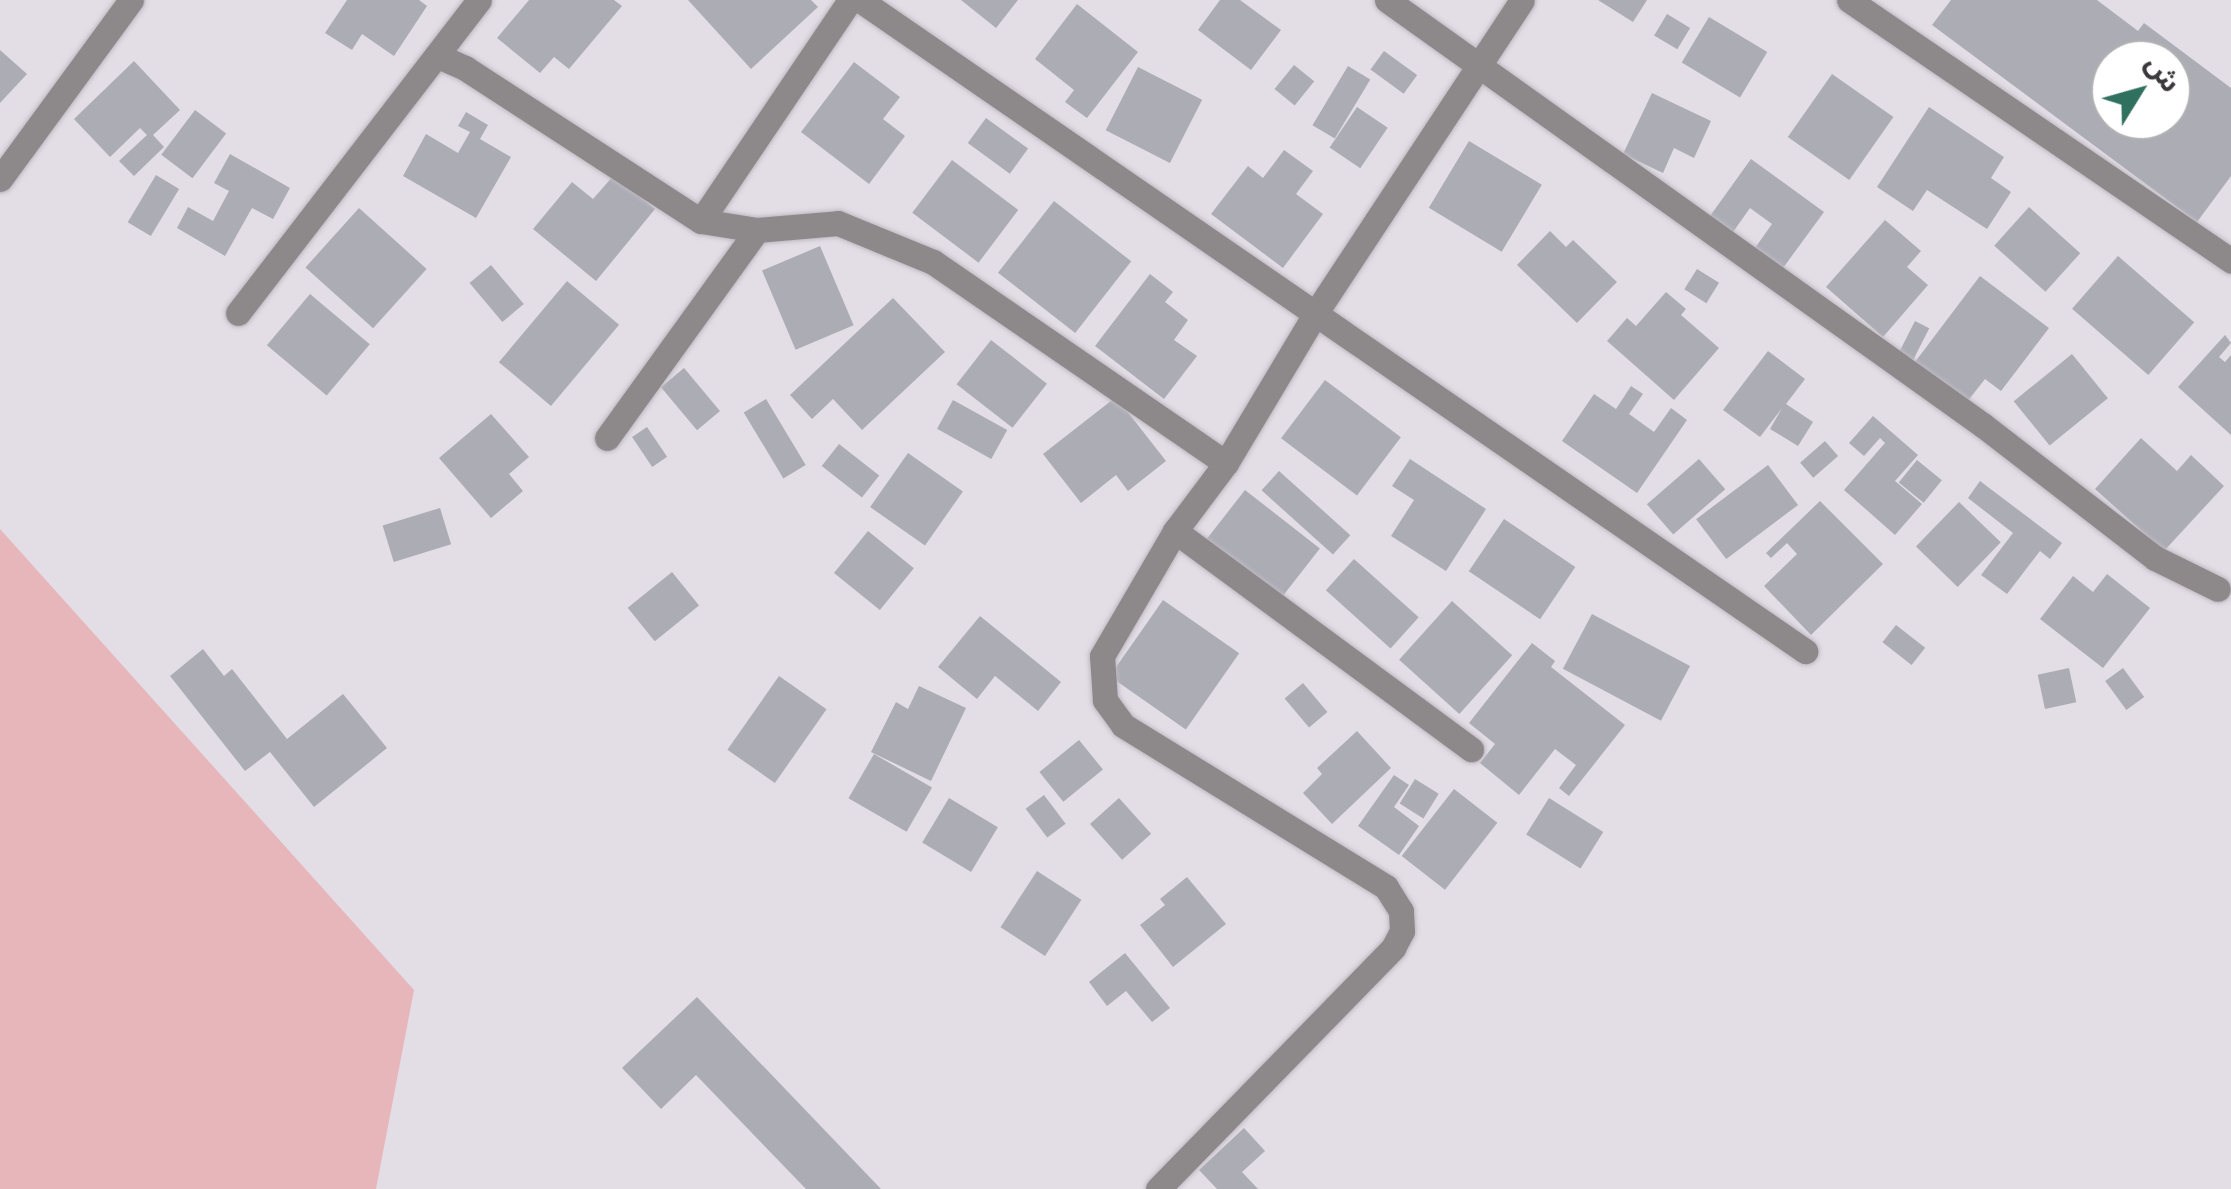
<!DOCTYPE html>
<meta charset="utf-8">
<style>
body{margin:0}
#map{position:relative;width:2231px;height:1189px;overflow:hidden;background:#e3dde6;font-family:"Space Grotesk","Noto Sans Arabic",sans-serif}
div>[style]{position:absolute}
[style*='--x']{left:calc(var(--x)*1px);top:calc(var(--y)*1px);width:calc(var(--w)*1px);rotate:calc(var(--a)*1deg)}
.green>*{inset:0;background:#e7b6bb}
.building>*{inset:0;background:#acacb5;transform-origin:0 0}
.roads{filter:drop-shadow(0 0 2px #beb9c1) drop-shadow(0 0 2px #beb9c1)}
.minor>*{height:25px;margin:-12.5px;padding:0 12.5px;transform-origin:12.5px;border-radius:12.5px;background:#8d898b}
span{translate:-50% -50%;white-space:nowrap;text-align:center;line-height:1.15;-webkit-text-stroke:8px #fff;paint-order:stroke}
.north{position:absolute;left:2091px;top:40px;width:100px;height:100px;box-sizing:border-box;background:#fff;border:2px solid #b1b0b1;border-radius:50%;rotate:53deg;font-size:28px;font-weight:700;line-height:40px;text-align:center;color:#3b393c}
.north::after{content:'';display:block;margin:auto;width:35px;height:45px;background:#30705e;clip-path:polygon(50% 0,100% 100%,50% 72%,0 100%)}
</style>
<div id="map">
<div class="green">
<div style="clip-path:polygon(0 529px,414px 990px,376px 1189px,0 1189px)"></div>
</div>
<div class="building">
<div style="clip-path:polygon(347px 0,419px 0,427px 6px,394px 56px,362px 34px,352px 50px,325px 33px)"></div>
<div style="clip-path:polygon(529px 0,614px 0,622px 6px,569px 69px,554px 57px,540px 73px,497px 38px)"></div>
<div style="clip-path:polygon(688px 0,811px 0,818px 7px,751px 69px)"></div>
<div style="clip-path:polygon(961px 0,1018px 0,996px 28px)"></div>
<div style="clip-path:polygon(1220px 0,1240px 0,1281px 30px,1251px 70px,1198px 30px)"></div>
<div style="clip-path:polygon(1598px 0,1647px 0,1633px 22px)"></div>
<div style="clip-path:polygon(evenodd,1951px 0,2097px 0,2138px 31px,2144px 23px,2231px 88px,2231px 176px,2197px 222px,1932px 25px,1951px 0,2111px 60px,2171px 60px,2171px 120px,2111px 120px,2111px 60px)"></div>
<div style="clip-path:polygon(1077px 4px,1138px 52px,1087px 118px,1065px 102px,1074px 90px,1035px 59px)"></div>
<div style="left:1667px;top:14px;width:27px;height:25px;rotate:31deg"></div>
<div style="left:1709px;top:17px;width:68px;height:53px;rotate:31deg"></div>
<div style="clip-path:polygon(0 50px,27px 74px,0 103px)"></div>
<div style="left:1384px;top:51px;width:41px;height:23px;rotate:36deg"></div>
<div style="clip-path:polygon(134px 61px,180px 110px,153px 135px,164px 147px,134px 176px,119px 161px,147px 135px,140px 128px,110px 157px,74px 119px)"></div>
<div style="clip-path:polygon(854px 62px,900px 97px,883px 119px,905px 136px,869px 184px,801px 132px)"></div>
<div style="left:1294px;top:65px;width:26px;height:31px;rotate:39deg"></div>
<div style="left:1348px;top:66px;width:26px;height:69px;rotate:31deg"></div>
<div style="left:1138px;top:67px;width:72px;height:71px;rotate:27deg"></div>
<div style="left:1832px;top:74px;width:75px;height:77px;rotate:35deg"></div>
<div style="clip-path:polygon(1652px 93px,1711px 121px,1694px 158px,1674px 148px,1663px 173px,1623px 154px)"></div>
<div style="left:1357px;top:107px;width:37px;height:49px;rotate:34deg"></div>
<div style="clip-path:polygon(1929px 107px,2004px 157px,1991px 178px,2011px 192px,1987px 229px,1927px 190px,1913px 211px,1877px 187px)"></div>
<div style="left:195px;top:110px;width:39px;height:56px;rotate:37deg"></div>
<div style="clip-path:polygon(466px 112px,488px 125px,480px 139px,511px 157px,476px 218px,403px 176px,426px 134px,458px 153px,470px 132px,458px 126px)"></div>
<div style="left:986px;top:118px;width:52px;height:31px;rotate:36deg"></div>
<div style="left:1469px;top:141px;width:85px;height:78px;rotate:31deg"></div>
<div style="clip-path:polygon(1284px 150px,1313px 171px,1296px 194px,1323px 214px,1283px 268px,1211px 214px,1248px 166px,1263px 178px)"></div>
<div style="clip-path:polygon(230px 154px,290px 188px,273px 219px,252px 208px,225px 256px,177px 228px,188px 207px,213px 221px,229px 191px,214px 183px)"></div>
<div style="clip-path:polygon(1751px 159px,1824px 212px,1783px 268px,1755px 248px,1772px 224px,1750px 208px,1733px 232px,1710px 216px)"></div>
<div style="left:952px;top:160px;width:83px;height:66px;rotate:37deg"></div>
<div style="left:156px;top:175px;width:27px;height:55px;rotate:31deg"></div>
<div style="clip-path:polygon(614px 175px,655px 209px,596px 281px,533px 229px,572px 182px,593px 199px)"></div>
<div style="left:1054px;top:201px;width:98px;height:91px;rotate:38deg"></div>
<div style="left:2029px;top:207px;width:69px;height:52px;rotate:42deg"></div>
<div style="left:359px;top:208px;width:91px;height:80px;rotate:42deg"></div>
<div style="clip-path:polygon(1885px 220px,1921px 251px,1907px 267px,1928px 285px,1883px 337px,1826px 287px)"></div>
<div style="clip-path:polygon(1550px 231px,1566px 247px,1573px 240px,1617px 282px,1577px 323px,1517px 265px)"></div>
<div style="left:820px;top:246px;width:86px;height:63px;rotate:67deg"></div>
<div style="left:2118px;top:256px;width:101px;height:70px;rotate:41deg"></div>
<div style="left:491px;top:265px;width:51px;height:28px;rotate:50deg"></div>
<div style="left:1697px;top:269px;width:26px;height:24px;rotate:32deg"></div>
<div style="clip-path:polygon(1150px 274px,1173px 292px,1165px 302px,1188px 320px,1174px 340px,1197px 356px,1164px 399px,1095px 346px)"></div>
<div style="clip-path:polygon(1980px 276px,2049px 328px,2001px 391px,1985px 379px,1967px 402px,1915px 362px)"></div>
<div style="left:567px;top:281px;width:68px;height:106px;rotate:40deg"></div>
<div style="clip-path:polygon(1666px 292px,1686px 309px,1681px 315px,1719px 348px,1674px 400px,1607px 341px,1627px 318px,1636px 326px)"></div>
<div style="left:310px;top:294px;width:78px;height:67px;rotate:40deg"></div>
<div style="clip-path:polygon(893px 298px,945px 352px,862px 430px,833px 399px,812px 419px,790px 395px)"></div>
<div style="left:1915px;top:321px;width:16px;height:35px;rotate:27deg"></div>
<div style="clip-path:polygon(2225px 335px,2231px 343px,2219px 357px,2225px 362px,2231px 355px,2231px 435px,2178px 387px)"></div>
<div style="left:991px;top:340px;width:71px;height:56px;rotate:38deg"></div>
<div style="clip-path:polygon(1768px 351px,1805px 379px,1786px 404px,1813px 422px,1798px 446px,1770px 429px,1782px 408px,1760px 437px,1723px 410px)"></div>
<div style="left:2072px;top:354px;width:57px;height:75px;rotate:51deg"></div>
<div style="left:684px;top:368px;width:56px;height:30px;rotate:50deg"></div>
<div style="left:1325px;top:380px;width:95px;height:73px;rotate:37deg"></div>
<div style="clip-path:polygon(1631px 386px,1643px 394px,1629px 414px,1654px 432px,1671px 408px,1687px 420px,1637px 493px,1562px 441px,1594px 394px,1616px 409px)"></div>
<div style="clip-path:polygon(1116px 397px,1166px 461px,1128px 491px,1116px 475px,1081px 503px,1043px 454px)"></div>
<div style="left:766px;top:399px;width:77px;height:26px;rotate:59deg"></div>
<div style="left:953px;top:400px;width:62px;height:33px;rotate:29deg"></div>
<div style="clip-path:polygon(491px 414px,529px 457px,509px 474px,523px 491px,491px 518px,439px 458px)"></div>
<div style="clip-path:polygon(1873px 416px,1918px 455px,1895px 481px,1922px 504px,1895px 535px,1844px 490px,1885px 443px,1880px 438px,1864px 456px,1849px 443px)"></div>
<div style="left:647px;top:427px;width:36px;height:18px;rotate:56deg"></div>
<div style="clip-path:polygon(2141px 438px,2177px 471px,2191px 455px,2224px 486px,2164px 551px,2095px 489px)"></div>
<div style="left:1825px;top:441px;width:20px;height:33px;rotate:49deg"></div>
<div style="left:839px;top:444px;width:51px;height:28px;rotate:38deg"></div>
<div style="left:908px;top:453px;width:67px;height:66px;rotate:35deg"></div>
<div style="clip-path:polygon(1410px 459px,1486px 509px,1446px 571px,1391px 536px,1414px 500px,1392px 486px)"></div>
<div style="left:1699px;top:459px;width:40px;height:69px;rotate:49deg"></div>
<div style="left:1917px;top:460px;width:32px;height:29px;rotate:39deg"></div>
<div style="left:1768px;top:465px;width:50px;height:90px;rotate:53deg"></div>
<div style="left:1279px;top:471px;width:96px;height:26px;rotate:42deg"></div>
<div style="clip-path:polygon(1980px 481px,2062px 543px,2050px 559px,2040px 551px,2007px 594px,1981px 575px,2013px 533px,1968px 498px)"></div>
<div style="left:1245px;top:490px;width:95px;height:65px;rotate:38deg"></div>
<div style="clip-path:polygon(1820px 501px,1883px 564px,1811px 635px,1764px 586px,1797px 554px,1787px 543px,1771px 558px,1766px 553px)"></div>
<div style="left:1959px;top:502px;width:58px;height:62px;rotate:44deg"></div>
<div style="left:440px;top:508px;width:38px;height:60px;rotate:73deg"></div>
<div style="left:1504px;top:519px;width:86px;height:63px;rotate:34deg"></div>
<div style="left:868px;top:531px;width:59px;height:54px;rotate:39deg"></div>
<div style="left:1354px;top:559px;width:87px;height:42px;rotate:42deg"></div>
<div style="left:672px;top:572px;width:43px;height:57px;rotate:51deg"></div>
<div style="clip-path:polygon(2107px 574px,2150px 608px,2103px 668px,2040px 619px,2073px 576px,2093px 592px)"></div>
<div style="left:1163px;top:600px;width:93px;height:93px;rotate:35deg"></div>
<div style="left:1452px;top:601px;width:81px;height:79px;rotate:42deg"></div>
<div style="left:1592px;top:614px;width:111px;height:62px;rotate:28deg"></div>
<div style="clip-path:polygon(980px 616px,1061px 682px,1038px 711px,995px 676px,977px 699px,938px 667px)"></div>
<div style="left:1896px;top:625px;width:37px;height:22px;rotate:38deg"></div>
<div style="clip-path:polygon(1532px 643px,1555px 661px,1551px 667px,1625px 725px,1569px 796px,1559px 788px,1576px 765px,1555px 749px,1519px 795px,1480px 763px,1495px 744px,1469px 723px)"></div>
<div style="clip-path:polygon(203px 649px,224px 676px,232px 669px,287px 739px,343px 694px,387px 748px,314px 807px,270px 752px,245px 771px,170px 676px)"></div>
<div style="left:2069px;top:668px;width:35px;height:32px;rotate:78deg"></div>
<div style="left:2123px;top:668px;width:36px;height:22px;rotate:54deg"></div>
<div style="left:779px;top:676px;width:58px;height:90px;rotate:35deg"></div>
<div style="left:1303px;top:683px;width:38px;height:24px;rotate:50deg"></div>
<div style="clip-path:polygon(919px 686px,966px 708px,931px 781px,871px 752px,896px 702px,908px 709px)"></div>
<div style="clip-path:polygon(1357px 731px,1391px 768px,1332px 824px,1303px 793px,1322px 774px,1317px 768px)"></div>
<div style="left:1079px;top:740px;width:38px;height:51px;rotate:51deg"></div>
<div style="left:874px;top:754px;width:67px;height:51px;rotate:30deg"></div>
<div style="clip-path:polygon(1394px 775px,1409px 785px,1394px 807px,1419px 826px,1399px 855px,1358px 826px)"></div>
<div style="left:1415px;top:779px;width:28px;height:29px;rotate:32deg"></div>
<div style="left:1454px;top:789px;width:55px;height:85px;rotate:38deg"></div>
<div style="left:1044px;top:795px;width:36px;height:23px;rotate:53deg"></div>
<div style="left:949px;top:798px;width:57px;height:52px;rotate:31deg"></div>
<div style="left:1119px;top:798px;width:48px;height:39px;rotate:48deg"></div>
<div style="left:1549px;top:798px;width:64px;height:43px;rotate:32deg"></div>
<div style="left:1037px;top:871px;width:53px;height:67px;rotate:33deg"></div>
<div style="clip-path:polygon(1187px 877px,1226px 924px,1173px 967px,1140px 925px,1165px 905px,1160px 899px)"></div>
<div style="clip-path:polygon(1125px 953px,1170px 1008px,1152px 1022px,1126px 991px,1107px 1006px,1089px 982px)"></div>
<div style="clip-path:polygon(697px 997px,881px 1189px,806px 1189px,696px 1075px,661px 1109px,622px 1068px)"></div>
<div style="clip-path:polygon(1244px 1128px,1265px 1151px,1242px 1172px,1258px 1189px,1217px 1189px,1199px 1170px)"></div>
</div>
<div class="roads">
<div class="minor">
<div style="--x:860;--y:0;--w:1148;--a:34.56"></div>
<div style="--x:1387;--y:0;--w:733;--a:35.51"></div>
<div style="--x:1984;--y:426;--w:216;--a:37.7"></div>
<div style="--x:2155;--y:558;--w:70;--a:26.2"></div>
<div style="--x:1849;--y:0;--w:463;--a:34.3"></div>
<div style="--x:438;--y:56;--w:30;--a:24"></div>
<div style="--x:465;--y:68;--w:281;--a:33"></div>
<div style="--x:701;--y:221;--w:57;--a:9.1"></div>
<div style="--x:757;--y:230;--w:81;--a:-4.9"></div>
<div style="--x:838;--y:223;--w:103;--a:22.3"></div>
<div style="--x:933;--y:262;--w:355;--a:34.5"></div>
<div style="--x:0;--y:179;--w:222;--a:-53.8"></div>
<div style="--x:701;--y:221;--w:267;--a:-56"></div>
<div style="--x:238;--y:313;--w:395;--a:-52.4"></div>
<div style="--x:607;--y:438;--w:256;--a:-54.2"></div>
<div style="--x:1175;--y:531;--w:368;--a:36.4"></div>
<div style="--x:1158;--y:1189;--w:337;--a:-45.7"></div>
<div style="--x:1393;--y:948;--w:19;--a:-62"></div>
<div style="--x:1402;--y:931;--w:20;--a:-93"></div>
<div style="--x:1401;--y:911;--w:28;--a:-122"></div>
<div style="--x:1386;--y:887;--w:309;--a:-148.4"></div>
<div style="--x:1123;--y:725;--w:31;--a:-126"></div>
<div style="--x:1105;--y:700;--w:44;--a:-93.9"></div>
<div style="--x:1102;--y:656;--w:145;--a:-59.7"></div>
<div style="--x:1175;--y:531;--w:85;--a:-53.1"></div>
<div style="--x:1226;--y:463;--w:177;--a:-59.1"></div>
<div style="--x:1317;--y:311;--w:372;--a:-56.6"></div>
</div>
</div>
<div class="north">ش</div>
</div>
